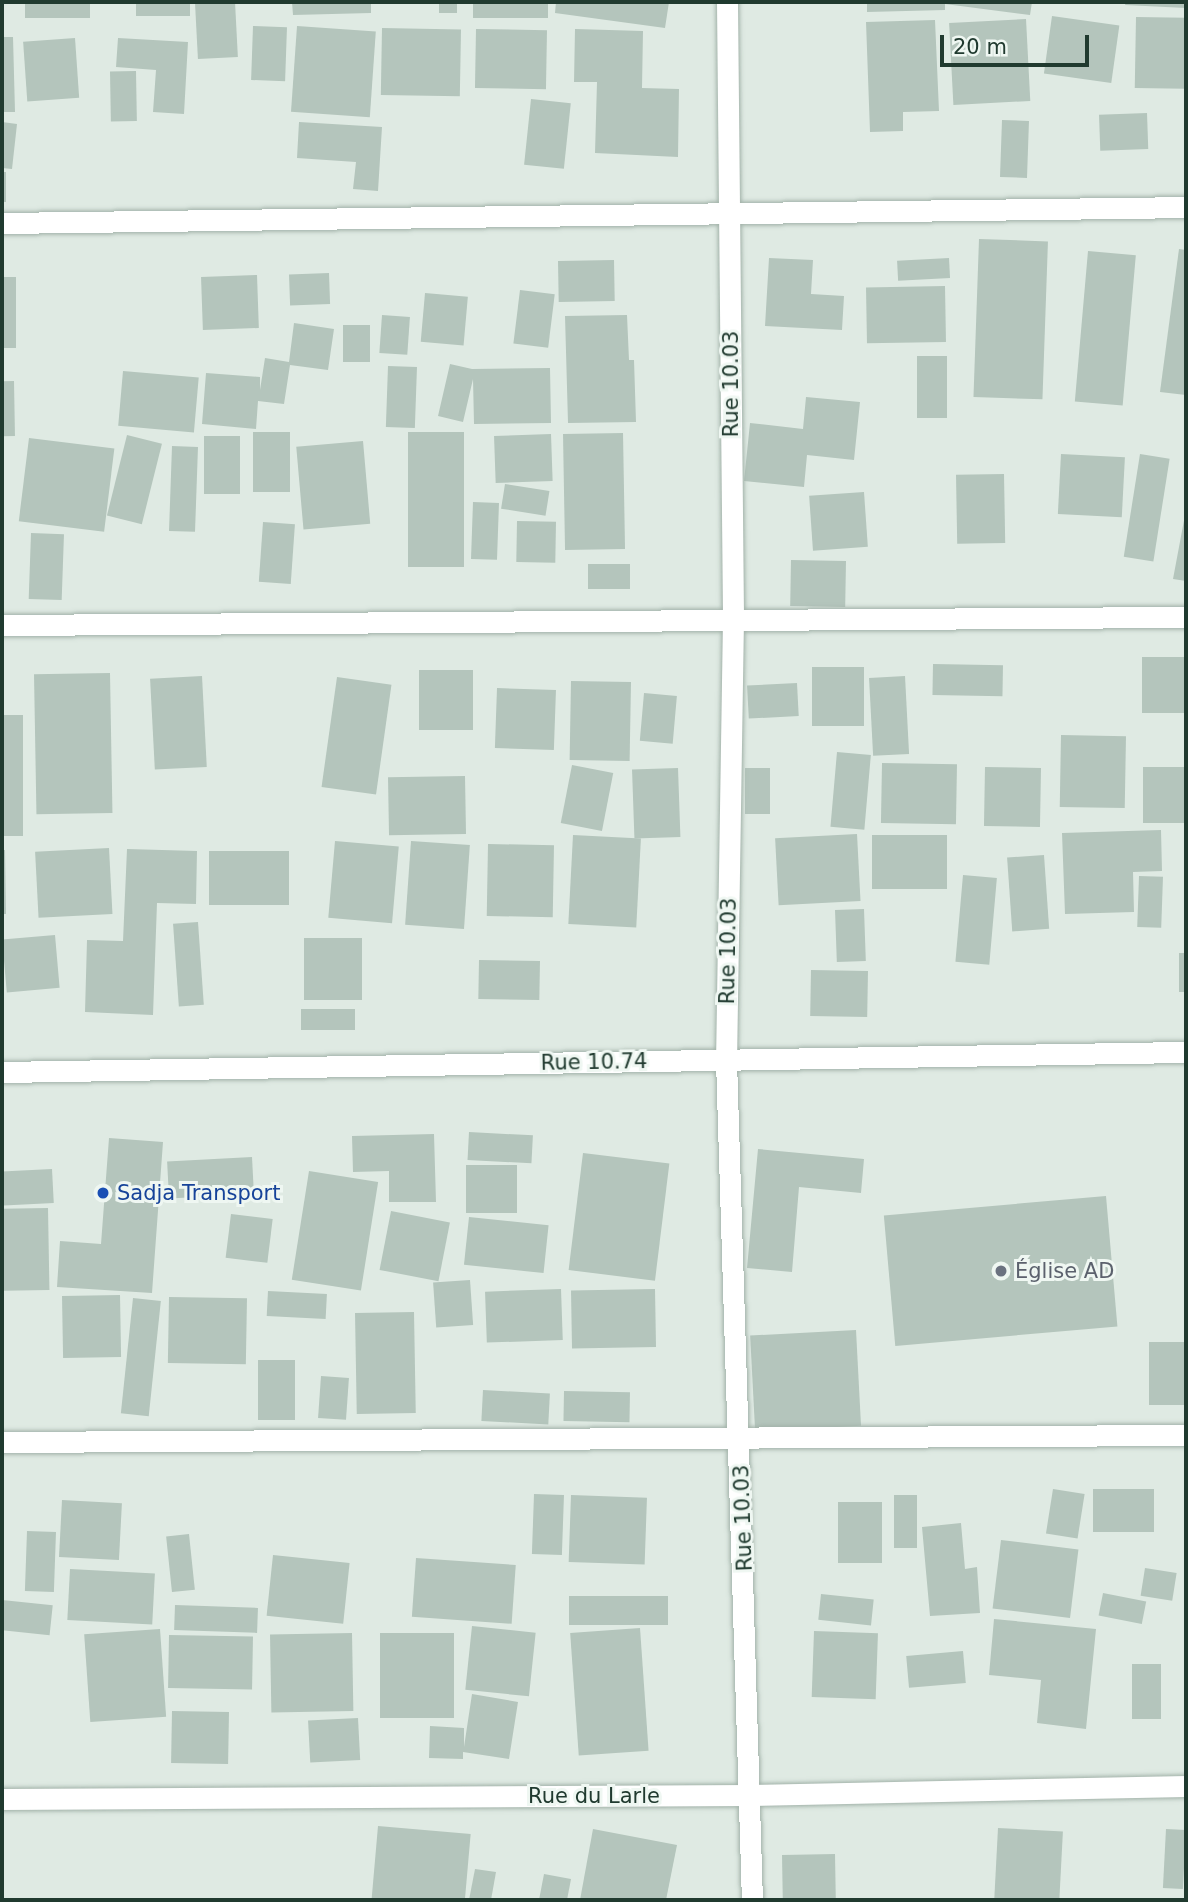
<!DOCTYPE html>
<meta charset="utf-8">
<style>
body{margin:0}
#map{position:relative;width:1188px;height:1902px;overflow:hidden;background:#dfeae3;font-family:"DejaVu Sans",sans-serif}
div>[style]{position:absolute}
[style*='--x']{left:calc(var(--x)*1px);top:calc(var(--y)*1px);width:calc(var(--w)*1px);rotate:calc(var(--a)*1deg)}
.building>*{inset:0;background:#b4c5bc;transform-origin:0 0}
.roads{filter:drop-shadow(0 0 2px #a2b2a9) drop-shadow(0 0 2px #a2b2a9)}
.minor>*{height:21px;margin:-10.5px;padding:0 10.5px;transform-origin:10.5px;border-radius:10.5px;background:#fff}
.secondary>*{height:21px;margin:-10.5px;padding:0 10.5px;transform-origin:10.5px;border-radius:10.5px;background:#fff}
.dots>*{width:19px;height:19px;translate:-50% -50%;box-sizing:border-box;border:4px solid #eff7f2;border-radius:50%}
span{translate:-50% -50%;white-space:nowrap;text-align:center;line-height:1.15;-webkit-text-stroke:6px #eff7f2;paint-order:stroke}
.street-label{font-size:21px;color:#203a2f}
.transit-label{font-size:21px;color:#164399}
.left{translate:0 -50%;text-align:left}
.worship-label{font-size:21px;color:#5b616d}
.frame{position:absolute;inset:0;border:4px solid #203a2f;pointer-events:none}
.scale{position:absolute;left:940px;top:35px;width:149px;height:32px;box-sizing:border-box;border:4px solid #203a2f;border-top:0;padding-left:9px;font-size:21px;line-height:24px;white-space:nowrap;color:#203a2f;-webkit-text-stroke:5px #eff7f2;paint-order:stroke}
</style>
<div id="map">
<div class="building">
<div style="left:25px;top:2px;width:65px;height:16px"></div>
<div style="left:136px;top:2px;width:54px;height:14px"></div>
<div style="left:235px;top:2px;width:55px;height:40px;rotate:87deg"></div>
<div style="clip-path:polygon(292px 2px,371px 2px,371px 13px,293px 15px)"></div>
<div style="left:439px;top:2px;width:18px;height:11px"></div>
<div style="left:473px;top:2px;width:75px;height:16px"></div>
<div style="clip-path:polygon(556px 2px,669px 2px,665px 28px,555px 13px)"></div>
<div style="clip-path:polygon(867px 2px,1032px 2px,1030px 15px,945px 4px,945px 10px,867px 12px)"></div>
<div style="clip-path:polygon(1126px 2px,1186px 2px,1186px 8px,1125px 5px)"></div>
<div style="left:1052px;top:16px;width:68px;height:58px;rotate:8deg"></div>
<div style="left:1136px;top:17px;width:50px;height:71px;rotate:1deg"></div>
<div style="left:1026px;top:19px;width:82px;height:77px;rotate:87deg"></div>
<div style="clip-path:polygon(935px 20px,939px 111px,903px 112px,903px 131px,870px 132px,866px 22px)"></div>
<div style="left:253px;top:26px;width:34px;height:54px;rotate:2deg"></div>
<div style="left:297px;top:26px;width:79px;height:86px;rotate:4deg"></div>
<div style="left:382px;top:28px;width:79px;height:67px;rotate:1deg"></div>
<div style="left:476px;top:29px;width:71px;height:59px;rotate:1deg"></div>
<div style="clip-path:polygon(575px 29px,643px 31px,642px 88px,679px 89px,678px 157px,595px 153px,597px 82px,574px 82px)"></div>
<div style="clip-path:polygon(2px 37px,13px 37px,15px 112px,2px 112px)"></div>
<div style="left:75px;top:38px;width:60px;height:52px;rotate:86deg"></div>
<div style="clip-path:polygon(118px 38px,188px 42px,184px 114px,153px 112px,156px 70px,116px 67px)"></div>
<div style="left:136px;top:71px;width:50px;height:26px;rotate:89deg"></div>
<div style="left:531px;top:99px;width:40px;height:66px;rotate:6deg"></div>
<div style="left:1147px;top:113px;width:36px;height:48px;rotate:88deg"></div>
<div style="left:1002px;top:120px;width:27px;height:57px;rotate:2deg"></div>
<div style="clip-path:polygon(2px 122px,17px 124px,12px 169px,2px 168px)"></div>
<div style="clip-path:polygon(299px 122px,382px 127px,378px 191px,353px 189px,356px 162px,297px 158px)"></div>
<div style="left:2px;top:172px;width:4px;height:30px"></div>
<div style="left:979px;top:239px;width:69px;height:158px;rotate:2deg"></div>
<div style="clip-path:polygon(1179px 249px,1186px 250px,1186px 395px,1160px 392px)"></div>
<div style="left:1088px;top:251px;width:48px;height:151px;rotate:5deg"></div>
<div style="clip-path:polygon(769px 258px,813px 260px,811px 294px,844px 296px,842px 330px,765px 326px)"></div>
<div style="left:949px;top:258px;width:20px;height:52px;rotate:87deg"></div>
<div style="left:614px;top:260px;width:41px;height:56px;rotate:89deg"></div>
<div style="left:329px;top:273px;width:31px;height:40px;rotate:88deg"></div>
<div style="left:257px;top:275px;width:53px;height:56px;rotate:88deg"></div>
<div style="left:2px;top:277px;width:14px;height:71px"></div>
<div style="left:945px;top:286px;width:56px;height:79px;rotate:89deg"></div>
<div style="left:520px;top:290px;width:35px;height:54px;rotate:7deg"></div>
<div style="left:425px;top:293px;width:43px;height:49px;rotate:5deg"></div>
<div style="left:382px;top:315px;width:28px;height:38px;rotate:4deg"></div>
<div style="clip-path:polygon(627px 315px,629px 360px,634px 360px,636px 422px,568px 423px,565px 316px)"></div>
<div style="clip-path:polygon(294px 323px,334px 329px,328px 370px,290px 365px,284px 404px,258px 401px,256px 429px,202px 424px,206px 373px,260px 377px,260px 390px,265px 358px,289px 362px)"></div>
<div style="left:343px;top:325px;width:27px;height:37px"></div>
<div style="left:917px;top:356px;width:30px;height:62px"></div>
<div style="clip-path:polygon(450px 364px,472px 369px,550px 368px,551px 423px,474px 424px,473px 379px,463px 422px,438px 416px)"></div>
<div style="left:388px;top:366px;width:29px;height:61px;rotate:2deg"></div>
<div style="left:123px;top:371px;width:76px;height:55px;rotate:5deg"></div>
<div style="left:14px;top:381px;width:55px;height:12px;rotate:89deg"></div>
<div style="clip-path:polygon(806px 397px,860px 402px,854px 460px,807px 455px,804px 487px,744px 481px,750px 423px,803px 429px)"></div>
<div style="left:253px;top:432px;width:37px;height:60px"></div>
<div style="left:408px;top:432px;width:56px;height:135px"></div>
<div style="left:623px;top:433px;width:116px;height:60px;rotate:89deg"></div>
<div style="left:551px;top:434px;width:47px;height:57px;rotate:88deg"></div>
<div style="left:127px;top:435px;width:36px;height:83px;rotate:14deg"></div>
<div style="left:204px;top:436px;width:36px;height:58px"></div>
<div style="left:29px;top:438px;width:86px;height:84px;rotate:7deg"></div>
<div style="left:363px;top:441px;width:83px;height:67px;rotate:85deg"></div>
<div style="left:172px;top:446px;width:26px;height:85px;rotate:2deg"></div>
<div style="left:1061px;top:454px;width:64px;height:60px;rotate:3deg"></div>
<div style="left:1140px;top:454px;width:30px;height:104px;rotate:9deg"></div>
<div style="left:1004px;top:474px;width:69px;height:48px;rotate:89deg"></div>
<div style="left:505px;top:484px;width:45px;height:25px;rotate:9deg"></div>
<div style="left:864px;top:492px;width:55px;height:55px;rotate:86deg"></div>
<div style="left:473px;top:502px;width:26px;height:57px;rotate:2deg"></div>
<div style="clip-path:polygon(1185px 515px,1186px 515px,1186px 581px,1173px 579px)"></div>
<div style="left:517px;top:521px;width:39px;height:41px;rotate:1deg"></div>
<div style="left:263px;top:522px;width:32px;height:60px;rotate:4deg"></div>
<div style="left:31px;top:533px;width:33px;height:66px;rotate:2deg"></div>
<div style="left:791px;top:560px;width:55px;height:46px;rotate:1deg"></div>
<div style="left:630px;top:564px;width:25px;height:42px;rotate:90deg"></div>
<div style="left:1186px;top:657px;width:56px;height:44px;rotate:90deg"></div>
<div style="left:933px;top:664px;width:70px;height:31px;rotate:1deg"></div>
<div style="left:812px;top:667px;width:52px;height:59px"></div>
<div style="left:419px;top:670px;width:54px;height:60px"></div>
<div style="left:110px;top:673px;width:140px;height:76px;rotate:89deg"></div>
<div style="left:202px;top:676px;width:91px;height:52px;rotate:87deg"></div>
<div style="left:905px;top:676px;width:78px;height:36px;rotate:87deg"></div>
<div style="left:337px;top:677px;width:55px;height:111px;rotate:8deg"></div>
<div style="left:571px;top:681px;width:60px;height:79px;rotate:1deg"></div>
<div style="left:797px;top:683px;width:33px;height:50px;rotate:87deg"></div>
<div style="left:497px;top:688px;width:59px;height:60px;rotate:2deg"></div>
<div style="left:644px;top:693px;width:33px;height:48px;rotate:5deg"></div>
<div style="left:2px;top:715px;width:21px;height:121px"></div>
<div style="left:1061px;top:735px;width:65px;height:72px;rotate:1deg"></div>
<div style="left:837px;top:752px;width:34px;height:75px;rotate:5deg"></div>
<div style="left:882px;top:763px;width:75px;height:60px;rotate:1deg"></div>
<div style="left:572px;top:765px;width:42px;height:59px;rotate:11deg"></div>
<div style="left:985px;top:767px;width:56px;height:59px;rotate:1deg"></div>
<div style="left:1143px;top:767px;width:43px;height:56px"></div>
<div style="left:678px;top:768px;width:69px;height:46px;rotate:88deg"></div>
<div style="left:745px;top:768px;width:25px;height:46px"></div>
<div style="left:465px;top:776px;width:58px;height:77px;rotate:89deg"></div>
<div style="clip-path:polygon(1161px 830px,1162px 871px,1133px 872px,1134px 912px,1065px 914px,1062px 833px)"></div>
<div style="left:857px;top:834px;width:67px;height:82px;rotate:87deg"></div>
<div style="left:573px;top:835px;width:68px;height:89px;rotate:3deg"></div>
<div style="left:872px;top:835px;width:75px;height:54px"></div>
<div style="left:335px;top:841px;width:64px;height:77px;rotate:5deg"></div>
<div style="left:411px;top:841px;width:59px;height:84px;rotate:4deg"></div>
<div style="left:488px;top:844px;width:66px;height:72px;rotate:1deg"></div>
<div style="left:109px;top:848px;width:66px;height:74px;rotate:87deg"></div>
<div style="clip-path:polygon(127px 849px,197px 851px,196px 904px,157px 903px,153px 1015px,85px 1012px,87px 940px,123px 941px)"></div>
<div style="clip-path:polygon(2px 850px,5px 850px,6px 914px,2px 914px)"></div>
<div style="left:209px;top:851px;width:80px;height:54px"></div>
<div style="left:1044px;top:855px;width:74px;height:37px;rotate:86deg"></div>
<div style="left:963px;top:875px;width:34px;height:87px;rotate:5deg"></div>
<div style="left:1139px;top:876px;width:24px;height:51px;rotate:2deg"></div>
<div style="left:864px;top:909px;width:52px;height:29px;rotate:88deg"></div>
<div style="left:198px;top:922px;width:83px;height:25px;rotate:86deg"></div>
<div style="left:55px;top:935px;width:53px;height:53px;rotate:85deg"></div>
<div style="left:304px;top:938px;width:58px;height:62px"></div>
<div style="left:1179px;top:953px;width:7px;height:39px"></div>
<div style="left:479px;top:960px;width:61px;height:39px;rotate:1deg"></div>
<div style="left:811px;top:970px;width:57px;height:46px;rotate:1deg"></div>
<div style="left:301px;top:1009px;width:54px;height:21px"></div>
<div style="left:469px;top:1132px;width:64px;height:28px;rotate:3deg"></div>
<div style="clip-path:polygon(434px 1134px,436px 1202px,389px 1202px,389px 1171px,353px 1172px,352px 1136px)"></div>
<div style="clip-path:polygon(109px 1138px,163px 1142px,152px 1293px,57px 1287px,60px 1241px,101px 1244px)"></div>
<div style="clip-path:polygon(758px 1149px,864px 1159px,861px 1193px,799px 1187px,792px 1272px,747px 1268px)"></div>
<div style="left:583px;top:1153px;width:87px;height:118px;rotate:7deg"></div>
<div style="left:252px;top:1157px;width:37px;height:85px;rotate:87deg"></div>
<div style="left:466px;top:1165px;width:51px;height:48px"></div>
<div style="left:52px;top:1169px;width:34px;height:50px;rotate:87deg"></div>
<div style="left:309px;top:1171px;width:70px;height:110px;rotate:9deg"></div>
<div style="left:1106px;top:1196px;width:131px;height:223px;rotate:85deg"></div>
<div style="left:48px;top:1208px;width:82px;height:46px;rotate:89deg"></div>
<div style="left:391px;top:1211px;width:60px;height:60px;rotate:11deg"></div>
<div style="left:231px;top:1214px;width:42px;height:44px;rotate:7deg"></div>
<div style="left:469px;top:1217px;width:80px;height:48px;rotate:6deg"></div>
<div style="left:470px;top:1280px;width:45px;height:37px;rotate:86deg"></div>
<div style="left:561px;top:1289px;width:51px;height:76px;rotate:88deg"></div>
<div style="left:655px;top:1289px;width:58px;height:84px;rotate:89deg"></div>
<div style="left:268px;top:1291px;width:59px;height:25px;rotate:3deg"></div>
<div style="left:120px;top:1295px;width:62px;height:58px;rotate:89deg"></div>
<div style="left:169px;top:1297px;width:78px;height:66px;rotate:1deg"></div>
<div style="left:133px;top:1298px;width:28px;height:116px;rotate:6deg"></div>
<div style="left:414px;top:1312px;width:101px;height:59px;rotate:89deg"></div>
<div style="left:856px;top:1330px;width:96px;height:106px;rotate:87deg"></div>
<div style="left:1149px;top:1342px;width:37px;height:63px"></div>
<div style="left:258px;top:1360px;width:37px;height:60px"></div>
<div style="left:321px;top:1376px;width:28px;height:42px;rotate:4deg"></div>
<div style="left:483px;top:1390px;width:67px;height:31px;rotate:3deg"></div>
<div style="left:564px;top:1391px;width:66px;height:30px;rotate:1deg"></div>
<div style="left:1053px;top:1489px;width:32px;height:45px;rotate:9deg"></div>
<div style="left:1093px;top:1489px;width:61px;height:43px"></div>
<div style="left:534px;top:1494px;width:30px;height:60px;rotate:2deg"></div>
<div style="left:571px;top:1495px;width:76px;height:67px;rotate:2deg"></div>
<div style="left:894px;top:1495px;width:23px;height:53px"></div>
<div style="left:62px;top:1500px;width:60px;height:57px;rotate:3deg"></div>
<div style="left:838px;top:1502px;width:44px;height:61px"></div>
<div style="clip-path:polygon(961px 1523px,965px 1569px,977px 1567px,980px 1613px,930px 1616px,922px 1527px)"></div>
<div style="left:27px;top:1531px;width:29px;height:60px;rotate:2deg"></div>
<div style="left:189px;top:1534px;width:56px;height:23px;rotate:84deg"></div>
<div style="left:1001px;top:1540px;width:78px;height:69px;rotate:7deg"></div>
<div style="left:273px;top:1555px;width:77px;height:61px;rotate:6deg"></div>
<div style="left:416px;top:1558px;width:100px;height:59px;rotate:4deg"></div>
<div style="left:1145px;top:1568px;width:32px;height:28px;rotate:9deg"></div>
<div style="left:70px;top:1569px;width:85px;height:51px;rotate:3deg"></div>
<div style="left:1103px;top:1593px;width:44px;height:23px;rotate:11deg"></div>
<div style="left:821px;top:1594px;width:53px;height:26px;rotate:6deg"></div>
<div style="left:668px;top:1596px;width:29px;height:99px;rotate:90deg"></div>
<div style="left:2px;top:1600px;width:51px;height:30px;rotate:6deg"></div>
<div style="left:175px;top:1605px;width:83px;height:25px;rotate:2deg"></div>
<div style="clip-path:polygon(994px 1619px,1096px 1629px,1086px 1729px,1037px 1723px,1041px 1680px,989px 1675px)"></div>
<div style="left:472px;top:1626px;width:64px;height:64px;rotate:6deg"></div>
<div style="left:640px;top:1628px;width:123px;height:70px;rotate:86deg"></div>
<div style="left:160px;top:1629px;width:88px;height:76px;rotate:86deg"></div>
<div style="left:814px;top:1631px;width:64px;height:66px;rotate:2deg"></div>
<div style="left:352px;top:1633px;width:78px;height:82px;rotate:89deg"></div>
<div style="left:454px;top:1633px;width:85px;height:74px;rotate:90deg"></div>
<div style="left:169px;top:1635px;width:84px;height:53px;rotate:1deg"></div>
<div style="left:963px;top:1651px;width:32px;height:57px;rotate:85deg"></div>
<div style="left:1132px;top:1664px;width:29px;height:55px"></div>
<div style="clip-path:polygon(472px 1694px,518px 1702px,509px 1759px,463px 1752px,463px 1759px,429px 1758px,430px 1726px,464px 1728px,464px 1747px)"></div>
<div style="left:172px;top:1711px;width:57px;height:52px;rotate:1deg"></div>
<div style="left:358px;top:1718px;width:42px;height:50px;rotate:87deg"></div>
<div style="left:378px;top:1826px;width:93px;height:74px;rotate:5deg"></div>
<div style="left:998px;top:1828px;width:65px;height:72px;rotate:3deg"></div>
<div style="clip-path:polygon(593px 1829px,677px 1845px,666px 1900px,580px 1900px)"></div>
<div style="left:1166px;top:1829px;width:20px;height:59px;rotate:3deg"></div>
<div style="left:835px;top:1854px;width:46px;height:53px;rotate:89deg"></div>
<div style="clip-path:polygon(475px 1869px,496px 1872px,491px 1900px,469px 1900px)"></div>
<div style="clip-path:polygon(544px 1874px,571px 1879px,567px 1900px,539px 1900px)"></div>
</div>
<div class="roads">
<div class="minor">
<div style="--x:727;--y:2;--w:616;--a:89.44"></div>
<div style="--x:733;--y:618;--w:442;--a:90.9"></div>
<div style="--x:726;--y:1060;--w:840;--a:88.23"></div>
<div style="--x:2;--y:223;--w:1184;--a:-0.77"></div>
<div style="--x:2;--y:625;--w:1184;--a:-0.39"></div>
<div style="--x:2;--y:1442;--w:1184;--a:-0.34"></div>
<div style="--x:2;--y:1799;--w:749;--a:-0.31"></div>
<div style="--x:751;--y:1795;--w:435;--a:-1.2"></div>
</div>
<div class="secondary">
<div style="--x:2;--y:1072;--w:1184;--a:-0.97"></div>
</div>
</div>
<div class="dots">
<div style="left:103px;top:1193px;background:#1a4fb4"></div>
<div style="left:1001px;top:1271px;background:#6b7280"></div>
</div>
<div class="street-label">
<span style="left:731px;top:384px;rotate:-90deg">Rue 10.03</span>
<span style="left:728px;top:951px;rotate:-89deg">Rue 10.03</span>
<span style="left:594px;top:1062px;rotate:-1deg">Rue 10.74</span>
<span style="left:743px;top:1518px;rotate:-92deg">Rue 10.03</span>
<span style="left:594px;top:1796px">Rue du Larle</span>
</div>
<div class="transit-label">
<span class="left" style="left:117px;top:1193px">Sadja Transport</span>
</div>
<div class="worship-label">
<span class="left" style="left:1015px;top:1271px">Église AD</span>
</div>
<div class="frame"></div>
<div class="scale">20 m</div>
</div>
